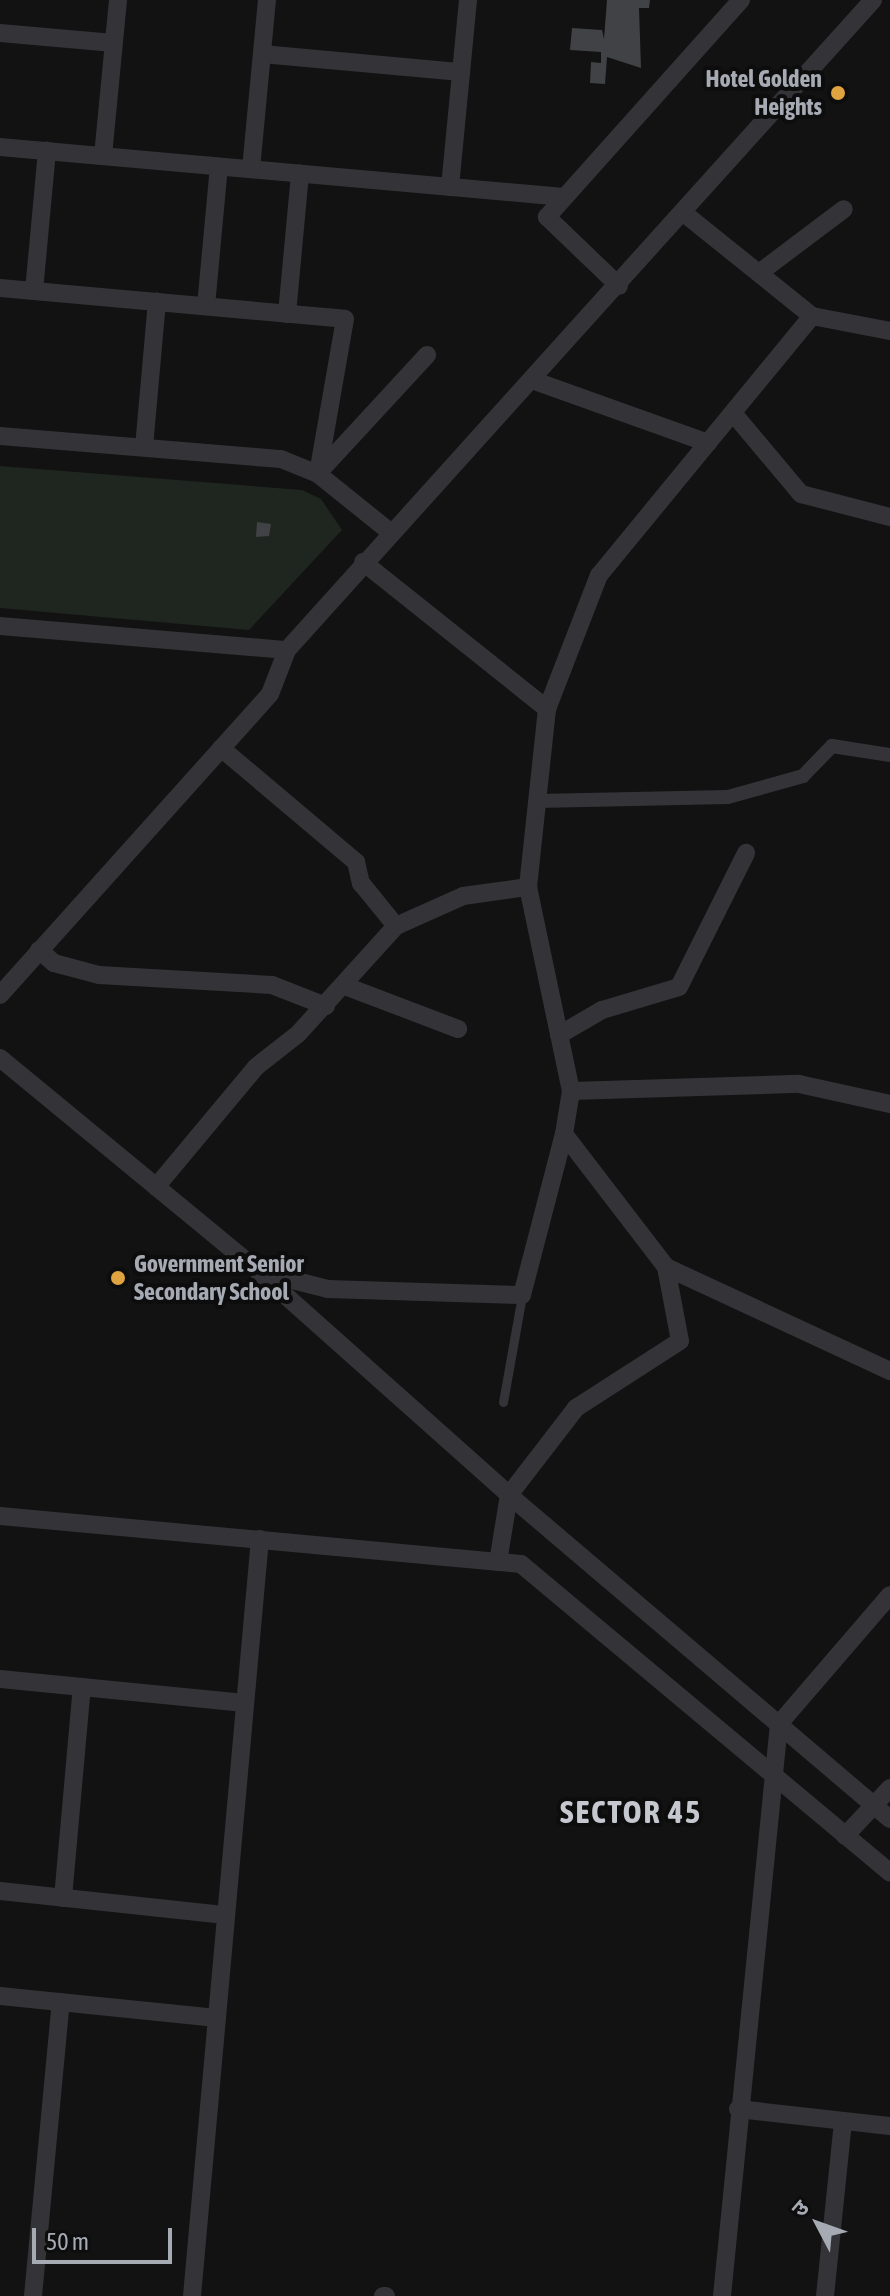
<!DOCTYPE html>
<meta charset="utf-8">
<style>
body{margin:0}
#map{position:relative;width:890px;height:2296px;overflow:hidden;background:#121213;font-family:"Asap Condensed","Noto Sans Devanagari",sans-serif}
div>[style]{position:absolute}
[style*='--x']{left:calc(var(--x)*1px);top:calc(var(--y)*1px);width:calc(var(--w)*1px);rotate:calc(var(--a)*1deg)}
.green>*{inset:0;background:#1f261f}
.building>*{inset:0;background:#414246}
.service>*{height:9px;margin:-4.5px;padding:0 4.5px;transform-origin:4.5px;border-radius:4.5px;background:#343438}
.pedestrian>*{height:14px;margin:-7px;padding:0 7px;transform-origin:7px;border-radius:7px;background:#343438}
.minor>*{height:18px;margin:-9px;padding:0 9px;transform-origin:9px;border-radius:9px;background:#343438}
.dots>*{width:22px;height:22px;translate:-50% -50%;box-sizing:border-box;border:4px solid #0d0d0e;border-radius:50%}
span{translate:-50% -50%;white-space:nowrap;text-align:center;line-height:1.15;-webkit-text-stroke:8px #0d0d0e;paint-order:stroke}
.poi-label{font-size:24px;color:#a5aab3;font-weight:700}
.right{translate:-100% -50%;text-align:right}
.left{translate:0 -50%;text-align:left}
.district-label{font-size:32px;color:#c5c8cf;font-weight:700;letter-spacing:2px}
.north{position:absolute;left:778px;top:2184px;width:80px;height:80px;-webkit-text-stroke:6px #0d0d0e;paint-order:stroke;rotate:311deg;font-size:22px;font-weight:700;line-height:32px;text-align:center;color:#a5aab3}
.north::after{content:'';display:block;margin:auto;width:28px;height:36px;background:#a5aab3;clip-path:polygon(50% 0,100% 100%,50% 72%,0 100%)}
.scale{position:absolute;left:32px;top:2228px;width:140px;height:36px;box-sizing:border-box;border:4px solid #a5aab3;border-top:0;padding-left:10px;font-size:24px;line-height:28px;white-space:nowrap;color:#a5aab3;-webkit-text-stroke:6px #0d0d0e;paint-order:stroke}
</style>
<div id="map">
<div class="green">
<div style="clip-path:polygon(0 466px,302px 490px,321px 499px,342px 530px,249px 630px,0 608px)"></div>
</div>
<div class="building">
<div style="clip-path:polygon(607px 0,650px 0,649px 8px,639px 8px,641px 68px,607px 57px,605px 84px,590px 83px,591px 62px,601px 63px,601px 52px,570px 50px,572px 28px,602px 30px,604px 39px)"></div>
<div style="clip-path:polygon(257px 522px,271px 524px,269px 536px,256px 537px)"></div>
</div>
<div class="service">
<div style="--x:503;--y:1402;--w:109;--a:-79.9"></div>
</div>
<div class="pedestrian">
<div style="--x:537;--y:801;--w:191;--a:-1.2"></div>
<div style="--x:728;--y:797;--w:78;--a:-15.6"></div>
<div style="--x:803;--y:776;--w:42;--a:-46"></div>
<div style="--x:832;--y:746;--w:59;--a:8.8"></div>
</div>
<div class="minor">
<div style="--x:0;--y:33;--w:114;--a:5"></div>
<div style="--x:262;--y:54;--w:200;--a:5.2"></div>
<div style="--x:0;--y:147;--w:566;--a:5.07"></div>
<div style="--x:103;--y:156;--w:157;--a:-84.5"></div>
<div style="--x:251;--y:169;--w:170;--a:-84.6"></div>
<div style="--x:450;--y:187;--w:188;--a:-84.5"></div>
<div style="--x:685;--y:214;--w:163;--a:38.8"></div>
<div style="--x:812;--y:316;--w:79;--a:10.9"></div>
<div style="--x:759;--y:273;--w:106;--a:-37"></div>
<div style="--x:619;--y:286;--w:100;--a:-136.2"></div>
<div style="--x:547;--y:217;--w:291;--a:-48.2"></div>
<div style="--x:0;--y:288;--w:346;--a:5.1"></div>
<div style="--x:345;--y:319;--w:157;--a:99.9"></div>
<div style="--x:34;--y:291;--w:141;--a:-84.7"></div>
<div style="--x:206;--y:306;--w:140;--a:-84.7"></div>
<div style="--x:287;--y:314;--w:141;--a:-84.7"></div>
<div style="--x:812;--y:316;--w:335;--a:129.4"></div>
<div style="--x:599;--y:575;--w:144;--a:111.2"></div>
<div style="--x:547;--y:709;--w:179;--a:96.1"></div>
<div style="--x:528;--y:887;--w:208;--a:78.1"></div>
<div style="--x:571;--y:1091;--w:44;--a:99.2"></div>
<div style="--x:564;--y:1134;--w:168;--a:52.5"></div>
<div style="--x:666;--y:1267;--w:75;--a:79.3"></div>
<div style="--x:680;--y:1341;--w:124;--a:147.2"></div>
<div style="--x:576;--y:1408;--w:110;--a:127.6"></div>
<div style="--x:509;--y:1495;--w:500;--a:40.38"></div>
<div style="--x:532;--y:380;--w:187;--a:19.7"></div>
<div style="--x:733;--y:413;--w:106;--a:50"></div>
<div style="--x:801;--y:494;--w:92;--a:14.5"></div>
<div style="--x:0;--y:436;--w:282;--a:4.7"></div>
<div style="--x:281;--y:459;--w:40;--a:22"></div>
<div style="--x:318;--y:474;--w:91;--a:38.8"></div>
<div style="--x:144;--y:447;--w:146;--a:-84.9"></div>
<div style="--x:320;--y:471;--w:158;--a:-47.3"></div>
<div style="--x:363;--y:562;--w:236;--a:38.6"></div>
<div style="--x:0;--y:626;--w:288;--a:4.8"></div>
<div style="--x:287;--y:650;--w:875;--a:-47.96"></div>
<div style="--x:221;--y:748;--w:177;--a:40.2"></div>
<div style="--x:356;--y:862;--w:22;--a:77"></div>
<div style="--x:361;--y:883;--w:55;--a:50.9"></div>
<div style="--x:39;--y:950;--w:20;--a:41"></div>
<div style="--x:54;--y:963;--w:47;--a:14.9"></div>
<div style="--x:99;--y:975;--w:173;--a:3.3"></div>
<div style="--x:272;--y:985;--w:58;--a:21.3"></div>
<div style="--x:345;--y:986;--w:121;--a:20.8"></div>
<div style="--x:0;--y:995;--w:404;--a:-48.1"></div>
<div style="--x:270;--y:694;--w:47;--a:-68.9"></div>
<div style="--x:559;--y:1035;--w:50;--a:-30.2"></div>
<div style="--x:602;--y:1010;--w:80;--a:-16.6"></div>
<div style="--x:679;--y:987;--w:150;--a:-63.4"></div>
<div style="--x:0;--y:1058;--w:335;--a:39.5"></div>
<div style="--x:258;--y:1271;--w:336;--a:41.7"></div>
<div style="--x:509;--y:1495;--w:68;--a:99.3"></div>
<div style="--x:571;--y:1091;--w:228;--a:-1.8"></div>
<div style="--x:799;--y:1084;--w:93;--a:12.4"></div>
<div style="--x:156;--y:1187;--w:156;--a:-50.2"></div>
<div style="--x:256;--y:1067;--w:53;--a:-38.2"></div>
<div style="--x:298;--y:1034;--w:146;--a:-47.8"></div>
<div style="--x:396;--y:926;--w:73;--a:-24.1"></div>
<div style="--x:463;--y:896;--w:66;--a:-7.9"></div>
<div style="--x:666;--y:1267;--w:247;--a:24.9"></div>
<div style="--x:261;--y:1272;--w:69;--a:14.2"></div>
<div style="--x:328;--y:1289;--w:194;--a:1.8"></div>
<div style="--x:522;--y:1295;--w:166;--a:-75.4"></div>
<div style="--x:0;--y:1516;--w:523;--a:5.26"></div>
<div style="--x:521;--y:1564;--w:481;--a:39.9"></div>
<div style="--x:0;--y:1679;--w:246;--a:5.6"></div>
<div style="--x:845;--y:1836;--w:66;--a:-46.8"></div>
<div style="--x:0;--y:1891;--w:227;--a:6.1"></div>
<div style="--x:63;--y:1898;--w:212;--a:-84.9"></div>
<div style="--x:0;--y:1996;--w:218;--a:5.8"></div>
<div style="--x:738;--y:2109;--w:153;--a:6.4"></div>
<div style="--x:33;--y:2296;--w:295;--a:-84.6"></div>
<div style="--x:192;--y:2296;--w:760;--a:-84.87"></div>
<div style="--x:383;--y:2296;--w:3;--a:0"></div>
<div style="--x:722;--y:2296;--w:575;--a:-84.31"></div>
<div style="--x:779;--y:1724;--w:170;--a:-49.3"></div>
<div style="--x:825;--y:2296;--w:176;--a:-84.1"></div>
</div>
<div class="dots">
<div style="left:838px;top:93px;background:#dfa33f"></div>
<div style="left:118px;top:1278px;background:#dfa33f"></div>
</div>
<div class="poi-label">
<span class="right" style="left:822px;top:93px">Hotel Golden<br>Heights</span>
<span class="left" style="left:134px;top:1278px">Government Senior<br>Secondary School</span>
</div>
<div class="district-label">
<span style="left:631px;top:1812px">SECTOR 45</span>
</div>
<div class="north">उ</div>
<div class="scale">50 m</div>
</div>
